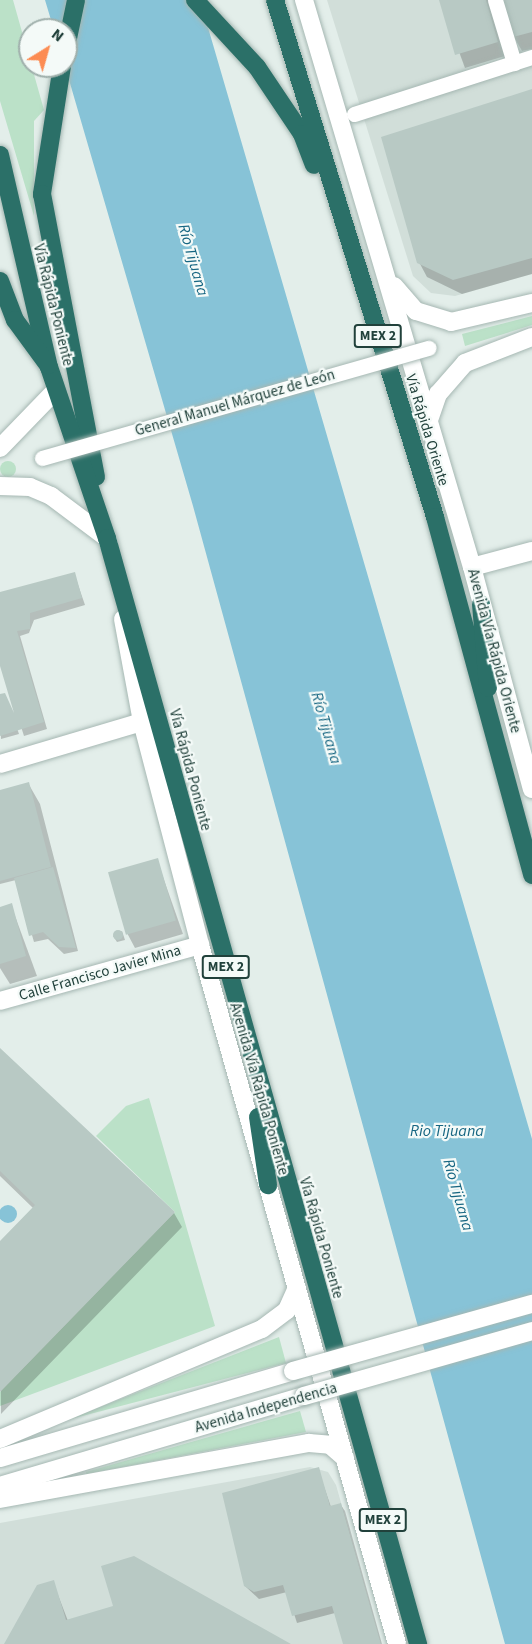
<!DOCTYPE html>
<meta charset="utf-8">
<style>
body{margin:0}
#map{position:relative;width:532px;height:1644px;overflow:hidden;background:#e3eeea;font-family:"Source Sans 3",sans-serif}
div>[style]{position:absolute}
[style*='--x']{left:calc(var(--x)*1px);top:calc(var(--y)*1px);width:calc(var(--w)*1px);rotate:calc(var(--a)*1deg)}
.built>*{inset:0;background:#d1ded9}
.green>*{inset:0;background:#bbe1c8}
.round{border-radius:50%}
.water>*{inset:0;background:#87c3d7}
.shadow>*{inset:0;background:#0003}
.building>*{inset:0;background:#b8c9c4;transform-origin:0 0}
.roads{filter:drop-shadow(0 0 2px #a5b7b2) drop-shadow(0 0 2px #a5b7b2)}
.street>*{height:15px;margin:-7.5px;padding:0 7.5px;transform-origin:7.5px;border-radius:7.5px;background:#fff}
.secondary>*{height:18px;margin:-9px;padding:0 9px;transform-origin:9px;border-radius:9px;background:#fff}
.highway>*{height:18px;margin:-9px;padding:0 9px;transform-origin:9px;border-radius:9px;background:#2b7068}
.bridges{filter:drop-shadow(0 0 2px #a5b7b2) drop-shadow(0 0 2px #a5b7b2)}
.street-bridge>*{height:15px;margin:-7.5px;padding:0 7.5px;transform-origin:7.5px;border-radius:7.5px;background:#fff}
.secondary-bridge>*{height:18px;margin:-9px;padding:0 9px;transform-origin:9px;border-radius:9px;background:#fff}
span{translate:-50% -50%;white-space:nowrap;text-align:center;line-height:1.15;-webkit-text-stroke:4.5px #f4faf8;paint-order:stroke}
.shield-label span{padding:2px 4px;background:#f4faf8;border:2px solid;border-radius:4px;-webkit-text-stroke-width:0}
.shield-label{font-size:14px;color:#21413b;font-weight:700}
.street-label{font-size:15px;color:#21413b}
.water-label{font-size:16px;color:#166682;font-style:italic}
.north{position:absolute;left:18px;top:18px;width:60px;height:60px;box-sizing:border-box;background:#f4faf8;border:2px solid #a0b0ac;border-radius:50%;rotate:37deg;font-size:16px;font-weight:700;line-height:24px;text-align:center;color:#21413b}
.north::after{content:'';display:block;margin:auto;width:21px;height:27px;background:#fc8c53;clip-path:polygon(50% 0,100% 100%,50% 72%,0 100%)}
</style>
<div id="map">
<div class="built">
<div style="clip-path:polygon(327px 0,532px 0,532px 274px,455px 296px,431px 293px,413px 276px)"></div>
<div style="clip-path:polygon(310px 1467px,328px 1472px,336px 1485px,381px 1644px,0 1644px,0 1523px)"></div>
</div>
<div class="green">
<div style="clip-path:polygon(0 0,13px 0,44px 110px,34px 121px,34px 216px,0 101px)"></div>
<div style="clip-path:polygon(532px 316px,532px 325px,465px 346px,462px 334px)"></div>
<div class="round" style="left:0;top:461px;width:16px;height:16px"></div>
<div style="clip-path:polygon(149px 1098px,215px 1326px,0 1406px,0 1392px,175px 1212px,96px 1136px,126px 1106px)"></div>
<div style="clip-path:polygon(279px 1337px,286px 1363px,67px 1420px)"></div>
<div style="clip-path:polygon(300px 1411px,306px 1432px,86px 1474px,86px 1472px)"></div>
</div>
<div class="water">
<div style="clip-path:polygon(45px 0,200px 0,532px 1139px,532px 1644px,505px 1644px,193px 506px,65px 66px,66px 30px,54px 30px)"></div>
<div class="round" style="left:-1px;top:1205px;width:18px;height:18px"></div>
</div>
<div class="shadow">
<div style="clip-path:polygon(440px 0,489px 0,505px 56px,465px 68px)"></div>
<div style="clip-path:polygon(504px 0,532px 0,532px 49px,522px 51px,514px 37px)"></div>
<div style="clip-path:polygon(532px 90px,532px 274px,462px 294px,427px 277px,419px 262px)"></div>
<div style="clip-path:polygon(74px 573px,85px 605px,34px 620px,29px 633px,20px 636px,47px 729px,24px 736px,0 661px,0 594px)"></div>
<div style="clip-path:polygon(0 696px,6px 697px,19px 734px,1px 739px)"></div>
<div style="clip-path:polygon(28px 783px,40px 804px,78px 951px,64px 954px,48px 939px,34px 942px,16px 880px,0 884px,0 792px)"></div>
<div style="clip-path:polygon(157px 860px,183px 934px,135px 948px,127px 933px)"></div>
<div style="clip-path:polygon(11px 905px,37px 976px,10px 984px,0 968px,0 908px)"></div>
<div style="clip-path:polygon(122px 931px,125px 940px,117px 942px,113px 936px)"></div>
<div style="clip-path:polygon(0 1050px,174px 1213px,182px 1227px,1px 1414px,0 1244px,34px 1209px,0 1176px)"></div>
<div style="clip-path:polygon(318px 1469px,331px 1507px,340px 1504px,345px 1511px,382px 1644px,345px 1644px,335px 1613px,297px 1623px,287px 1592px,259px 1599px,245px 1586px)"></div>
<div style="clip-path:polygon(53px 1582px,68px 1621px,288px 1644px,6px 1644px)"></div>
</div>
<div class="building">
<div style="clip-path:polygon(439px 0,486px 0,498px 42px,455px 55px)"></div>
<div style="clip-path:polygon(503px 0,532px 0,532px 32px,513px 37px)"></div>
<div style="clip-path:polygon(532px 89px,532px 258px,453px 280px,417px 263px,381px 137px)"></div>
<div style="clip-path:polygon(75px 572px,82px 598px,30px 613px,30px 629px,17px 631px,44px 722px,0 736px,0 694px,5px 693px,14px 713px,0 666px,0 592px)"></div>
<div style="clip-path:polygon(29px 782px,51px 867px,0 881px,0 790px)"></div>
<div style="left:158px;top:858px;width:65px;height:52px;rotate:74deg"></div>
<div style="clip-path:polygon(53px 867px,76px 948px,59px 947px,43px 932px,29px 936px,14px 878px)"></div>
<div style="clip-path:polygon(12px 903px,26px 956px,0 964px,0 907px)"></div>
<div class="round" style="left:113px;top:930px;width:10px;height:10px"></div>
<div style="clip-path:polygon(0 1048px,175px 1212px,0 1392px,0 1241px,35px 1205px,0 1171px)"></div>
<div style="clip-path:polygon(319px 1467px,330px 1506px,341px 1503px,381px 1644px,343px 1644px,332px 1606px,292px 1616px,283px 1585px,254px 1592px,244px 1586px,222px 1493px)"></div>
<div style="clip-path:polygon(134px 1556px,291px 1644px,4px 1644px,37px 1585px,54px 1580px,66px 1620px,113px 1606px,101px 1566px)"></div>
</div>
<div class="roads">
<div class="street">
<div style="--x:495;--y:0;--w:66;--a:73.2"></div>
<div style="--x:354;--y:114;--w:187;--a:-17.8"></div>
</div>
<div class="secondary">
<div style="--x:304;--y:0;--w:591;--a:73.5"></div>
<div style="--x:472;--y:567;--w:230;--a:74.9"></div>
<div style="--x:394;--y:286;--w:33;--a:49"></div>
<div style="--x:416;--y:311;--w:37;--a:17"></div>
<div style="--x:451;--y:322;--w:83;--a:-13.2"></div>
<div style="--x:429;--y:420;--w:28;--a:-71"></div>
<div style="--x:438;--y:394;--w:41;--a:-48.9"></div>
<div style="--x:465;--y:363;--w:72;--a:-21.2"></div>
<div style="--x:0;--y:448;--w:81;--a:-46"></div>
<div style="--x:0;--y:486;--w:30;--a:2"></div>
<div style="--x:30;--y:487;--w:23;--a:23"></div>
<div style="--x:51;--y:496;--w:70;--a:36.9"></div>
<div style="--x:107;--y:538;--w:7;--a:74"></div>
<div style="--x:472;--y:567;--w:62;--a:-14.9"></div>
<div style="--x:123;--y:619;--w:105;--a:79.5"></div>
<div style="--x:142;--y:722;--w:230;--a:75.4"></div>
<div style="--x:200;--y:945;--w:726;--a:74.26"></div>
<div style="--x:0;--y:764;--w:148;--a:-16.5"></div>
<div style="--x:0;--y:1001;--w:208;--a:-15.6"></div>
<div style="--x:0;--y:1439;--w:284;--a:-22.8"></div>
<div style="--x:262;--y:1329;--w:31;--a:-37"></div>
<div style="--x:287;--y:1310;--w:24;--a:-66"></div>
<div style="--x:0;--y:1458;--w:306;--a:-16.5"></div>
<div style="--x:0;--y:1486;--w:317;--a:-16.5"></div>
<div style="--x:0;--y:1499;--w:314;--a:-10.3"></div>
<div style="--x:309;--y:1443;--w:21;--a:5"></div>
<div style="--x:330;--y:1445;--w:20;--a:41"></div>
</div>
<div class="highway">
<div style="--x:195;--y:0;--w:91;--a:47.2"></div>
<div style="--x:257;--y:67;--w:81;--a:56.1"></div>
<div style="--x:302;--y:134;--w:33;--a:69"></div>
<div style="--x:275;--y:0;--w:541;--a:72.8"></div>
<div style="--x:435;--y:517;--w:371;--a:74.8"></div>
<div style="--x:66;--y:48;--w:49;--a:-78.2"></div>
<div style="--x:62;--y:66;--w:130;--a:98.9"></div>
<div style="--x:42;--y:194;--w:288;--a:79.2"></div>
<div style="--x:0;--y:155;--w:218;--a:77"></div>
<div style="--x:49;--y:367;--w:181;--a:71.3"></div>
<div style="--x:107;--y:538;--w:1149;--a:74.29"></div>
<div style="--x:0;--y:281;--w:42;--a:69"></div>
<div style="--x:15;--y:320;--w:56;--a:53.7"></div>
<div style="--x:481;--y:604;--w:84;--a:85.2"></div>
<div style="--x:258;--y:1117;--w:69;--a:81.6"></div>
</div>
</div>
<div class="bridges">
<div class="street-bridge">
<div style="--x:42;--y:458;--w:402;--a:-15.9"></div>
</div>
<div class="secondary-bridge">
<div style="--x:293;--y:1371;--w:248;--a:-15.7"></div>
<div style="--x:304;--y:1396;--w:237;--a:-15.9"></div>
</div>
</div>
<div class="shield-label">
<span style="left:378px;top:336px">MEX 2</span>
<span style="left:226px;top:967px">MEX 2</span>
<span style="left:383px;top:1520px">MEX 2</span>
</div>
<div class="street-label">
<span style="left:53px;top:305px;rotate:76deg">Vía Rápida Poniente</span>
<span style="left:235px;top:403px;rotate:-16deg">General Manuel Márquez de León</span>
<span style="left:427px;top:430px;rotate:73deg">Vía Rápida Oriente</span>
<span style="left:494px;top:651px;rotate:75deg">Avenida Vía Rápida Oriente</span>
<span style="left:190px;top:770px;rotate:75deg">Vía Rápida Poniente</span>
<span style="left:100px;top:973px;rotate:-16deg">Calle Francisco Javier Mina</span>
<span style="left:259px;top:1089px;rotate:74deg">Avenida Vía Rápida Poniente</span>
<span style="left:321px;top:1238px;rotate:74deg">Vía Rápida Poniente</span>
<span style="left:266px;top:1408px;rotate:-16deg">Avenida Independencia</span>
</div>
<div class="water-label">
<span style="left:193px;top:260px;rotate:74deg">Río Tijuana</span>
<span style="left:326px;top:728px;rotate:74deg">Río Tijuana</span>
<span style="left:447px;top:1131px">Rio Tijuana</span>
<span style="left:458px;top:1195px;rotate:74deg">Río Tijuana</span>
</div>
<div class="north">N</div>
</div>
